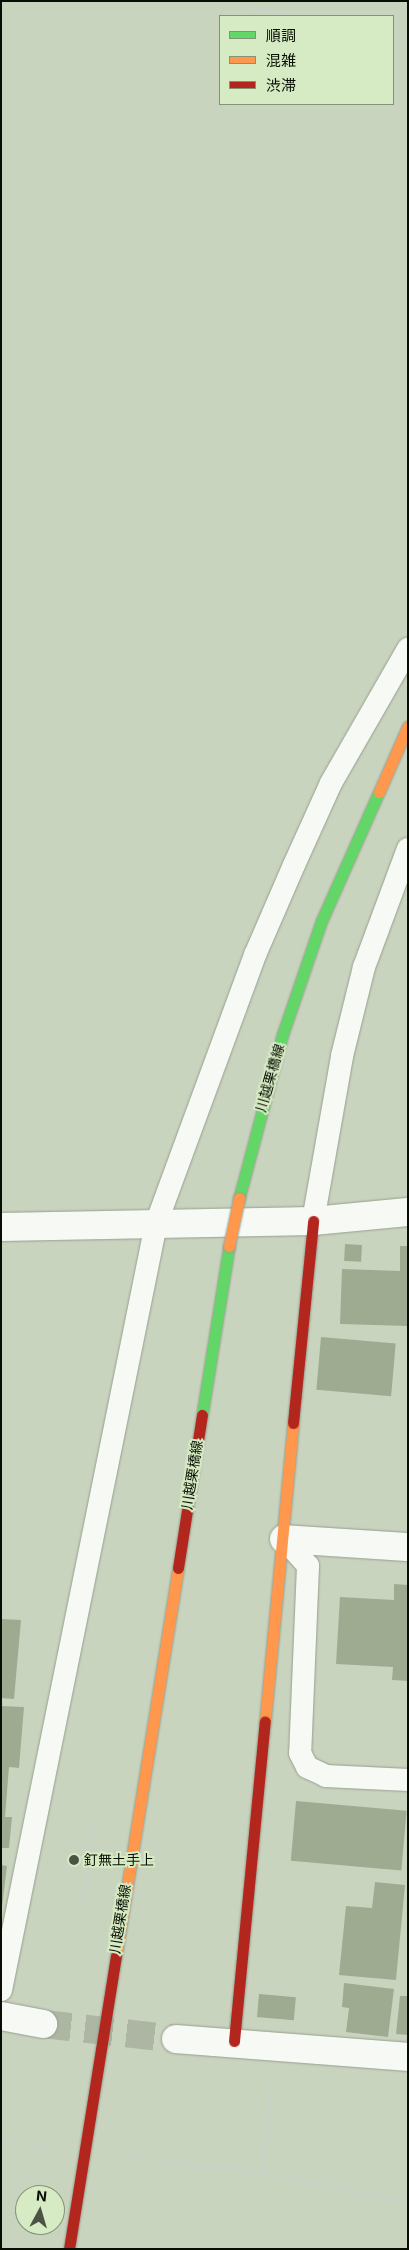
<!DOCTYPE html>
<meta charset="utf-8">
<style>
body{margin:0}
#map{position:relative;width:409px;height:2250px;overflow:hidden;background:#c9d4bf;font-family:Inter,"Noto Sans JP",sans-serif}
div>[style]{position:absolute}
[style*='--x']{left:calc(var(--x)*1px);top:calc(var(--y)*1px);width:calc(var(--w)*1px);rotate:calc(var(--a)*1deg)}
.building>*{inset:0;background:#9eab91;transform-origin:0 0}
.street-tunnel>*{height:28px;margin-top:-14px;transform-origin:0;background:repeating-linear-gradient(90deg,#acb6a3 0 28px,transparent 0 42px)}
.path>*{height:3px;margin-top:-1.5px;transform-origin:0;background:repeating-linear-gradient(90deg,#ccd0ca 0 2.5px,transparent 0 5px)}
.roads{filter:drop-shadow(0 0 1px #98a08f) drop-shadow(0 0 1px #98a08f)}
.lane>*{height:22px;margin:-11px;padding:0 11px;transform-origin:11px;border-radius:11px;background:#f7f9f5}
.street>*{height:28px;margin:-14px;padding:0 14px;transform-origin:14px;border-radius:14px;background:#f7f9f5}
.fast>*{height:11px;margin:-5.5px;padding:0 5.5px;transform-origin:5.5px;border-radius:5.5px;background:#63d668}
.slow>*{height:11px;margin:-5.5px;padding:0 5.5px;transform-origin:5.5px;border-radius:5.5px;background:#ff974d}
.jam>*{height:11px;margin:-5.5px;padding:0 5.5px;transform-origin:5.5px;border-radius:5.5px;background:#b3261e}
.bridges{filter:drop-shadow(0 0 1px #98a08f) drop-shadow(0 0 1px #98a08f)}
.slow-bridge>*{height:11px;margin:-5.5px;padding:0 5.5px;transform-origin:5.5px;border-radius:5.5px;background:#ff974d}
.dots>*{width:14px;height:14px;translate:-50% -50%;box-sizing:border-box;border:2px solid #d6eac3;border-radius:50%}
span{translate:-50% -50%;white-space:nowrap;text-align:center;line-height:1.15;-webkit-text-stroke:4px #d6eac3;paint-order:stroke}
.street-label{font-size:14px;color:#080e03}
.poi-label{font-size:14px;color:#080e03}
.left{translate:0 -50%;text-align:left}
.frame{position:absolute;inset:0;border:2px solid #080e03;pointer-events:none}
.legend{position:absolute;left:219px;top:15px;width:175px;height:90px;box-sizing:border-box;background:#d6eac3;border:1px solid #849276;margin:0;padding:6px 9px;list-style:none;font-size:15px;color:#080e03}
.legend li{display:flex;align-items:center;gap:10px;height:25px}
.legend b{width:25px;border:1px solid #849276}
.north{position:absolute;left:15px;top:2185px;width:50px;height:50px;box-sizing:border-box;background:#d6eac3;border:1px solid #849276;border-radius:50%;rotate:6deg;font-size:14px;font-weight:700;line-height:20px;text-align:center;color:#080e03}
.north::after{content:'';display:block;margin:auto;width:18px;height:22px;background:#4c5345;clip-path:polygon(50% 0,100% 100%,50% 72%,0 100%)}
</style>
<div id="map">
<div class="building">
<div style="left:345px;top:1244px;width:17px;height:17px;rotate:3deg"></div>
<div style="clip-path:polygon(400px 1246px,408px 1246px,408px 1326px,340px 1324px,342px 1269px,400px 1271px)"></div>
<div style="left:321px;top:1337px;width:75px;height:53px;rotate:5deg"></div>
<div style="clip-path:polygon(394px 1584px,408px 1585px,408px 1681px,392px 1680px,393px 1667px,336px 1664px,340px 1597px,394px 1600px)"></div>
<div style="clip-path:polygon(1px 1619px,21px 1620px,14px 1699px,1px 1698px)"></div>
<div style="clip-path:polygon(1px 1706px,24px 1707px,19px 1768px,9px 1767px,5px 1817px,12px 1817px,9px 1848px,1px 1848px)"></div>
<div style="left:296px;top:1801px;width:111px;height:60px;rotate:5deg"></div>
<div style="clip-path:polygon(1px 1865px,7px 1866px,2px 1907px,1px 1907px)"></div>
<div style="clip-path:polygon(375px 1882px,405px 1885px,396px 1980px,339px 1975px,346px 1906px,372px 1908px)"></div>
<div style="clip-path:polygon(344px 1983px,394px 1989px,388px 2037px,346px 2032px,349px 2008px,342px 2007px)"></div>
<div style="left:259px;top:1994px;width:37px;height:23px;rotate:5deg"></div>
<div style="clip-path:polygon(400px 1996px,408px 1996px,408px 2035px,396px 2034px)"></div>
</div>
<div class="street-tunnel">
<div style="--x:43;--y:2024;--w:134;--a:6.4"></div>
</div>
<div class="path">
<div style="--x:229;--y:1;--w:64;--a:13.6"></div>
<div style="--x:393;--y:41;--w:16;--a:15"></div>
<div style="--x:82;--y:1904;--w:85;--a:-81.2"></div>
<div style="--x:1;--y:2141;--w:49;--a:7"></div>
<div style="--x:121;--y:2156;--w:142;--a:6.5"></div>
<div style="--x:262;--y:2172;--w:149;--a:11.6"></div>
<div style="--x:262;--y:2172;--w:92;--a:-83.7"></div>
</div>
<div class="roads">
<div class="lane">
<div style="--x:313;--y:1221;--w:168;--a:-80"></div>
<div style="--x:342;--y:1056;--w:92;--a:-76.1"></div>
<div style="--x:364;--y:967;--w:126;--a:-69.6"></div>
<div style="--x:284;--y:1539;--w:36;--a:48"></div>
<div style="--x:308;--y:1566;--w:187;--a:92.4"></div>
<div style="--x:300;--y:1753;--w:16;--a:63"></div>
<div style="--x:307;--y:1767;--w:21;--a:25"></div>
<div style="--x:326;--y:1776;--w:82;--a:2.8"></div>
<div style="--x:1;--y:1990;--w:782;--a:-78.56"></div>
<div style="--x:156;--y:1224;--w:287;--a:-69.8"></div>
<div style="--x:255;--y:955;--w:98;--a:-66.6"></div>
<div style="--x:294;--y:865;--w:90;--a:-65.7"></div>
<div style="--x:331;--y:783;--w:155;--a:-60.1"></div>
</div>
<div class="street">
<div style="--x:1;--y:1227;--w:312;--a:-1.1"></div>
<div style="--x:313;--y:1221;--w:95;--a:-5.4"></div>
<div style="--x:284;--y:1539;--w:124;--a:3.7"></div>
<div style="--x:1;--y:2016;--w:43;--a:10.8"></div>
<div style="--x:176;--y:2039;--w:233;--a:4.4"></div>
</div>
<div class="fast">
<div style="--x:239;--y:1198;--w:168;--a:-75.1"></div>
<div style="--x:282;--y:1036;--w:120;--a:-71.1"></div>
<div style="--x:321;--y:922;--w:142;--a:-66"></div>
<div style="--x:202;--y:1415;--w:171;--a:-80.9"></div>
</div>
<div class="slow">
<div style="--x:379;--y:792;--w:72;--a:-66.3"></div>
<div style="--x:265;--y:1721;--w:299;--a:-84.6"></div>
<div style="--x:116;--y:1956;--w:393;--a:-80.9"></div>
</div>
<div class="jam">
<div style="--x:293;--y:1423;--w:203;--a:-84.3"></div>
<div style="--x:178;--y:1568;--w:155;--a:-81.1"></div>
<div style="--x:234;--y:2041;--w:321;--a:-84.5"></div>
<div style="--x:69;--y:2249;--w:297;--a:-80.9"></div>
</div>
</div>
<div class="bridges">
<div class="slow-bridge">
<div style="--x:229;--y:1246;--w:49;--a:-78.2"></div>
</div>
</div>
<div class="dots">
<div style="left:74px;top:1860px;background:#4c5345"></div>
</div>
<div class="street-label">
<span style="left:270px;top:1078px;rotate:-74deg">川越栗橋線</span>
<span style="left:192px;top:1475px;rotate:-81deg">川越栗橋線</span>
<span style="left:120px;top:1919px;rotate:-81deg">川越栗橋線</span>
</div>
<div class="poi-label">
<span class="left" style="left:84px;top:1860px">釘無土手上</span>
</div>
<div class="frame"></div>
<ul class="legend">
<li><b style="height:6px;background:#63d668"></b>順調</li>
<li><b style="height:6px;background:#ff974d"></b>混雑</li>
<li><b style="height:6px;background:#b3261e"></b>渋滞</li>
</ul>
<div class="north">N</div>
</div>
